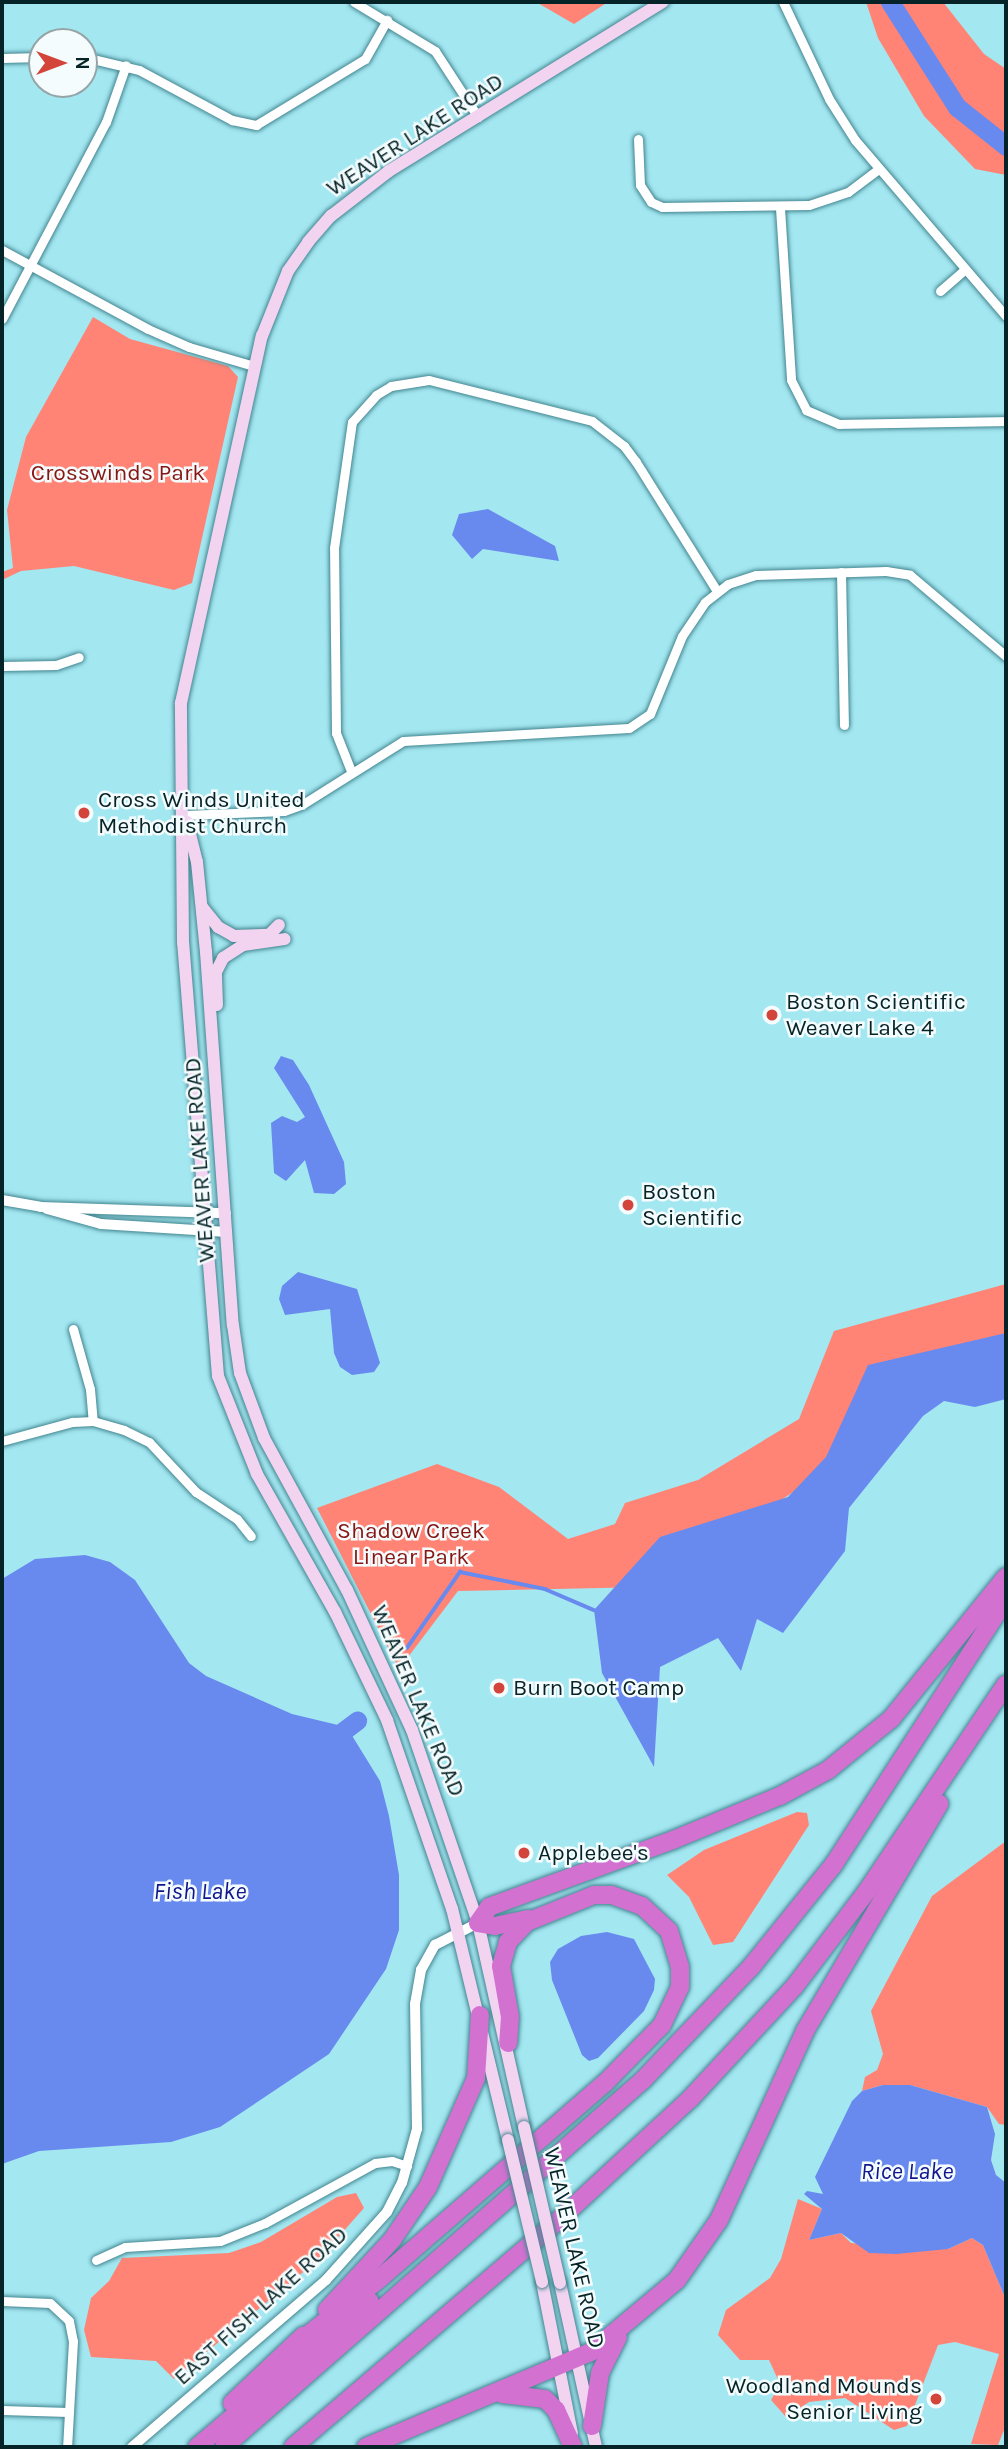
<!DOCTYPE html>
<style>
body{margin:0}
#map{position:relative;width:1008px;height:2449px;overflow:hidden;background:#a3e7f1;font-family:Karla,sans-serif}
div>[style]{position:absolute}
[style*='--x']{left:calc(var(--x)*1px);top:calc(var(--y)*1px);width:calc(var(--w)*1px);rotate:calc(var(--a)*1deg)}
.green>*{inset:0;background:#ff8476}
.water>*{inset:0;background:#688aef}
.stream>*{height:3.5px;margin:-1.75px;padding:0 1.75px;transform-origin:1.75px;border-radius:1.75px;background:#688aef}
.river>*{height:19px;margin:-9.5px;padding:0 9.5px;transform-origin:9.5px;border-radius:9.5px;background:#688aef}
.roads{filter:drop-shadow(0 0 2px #43858f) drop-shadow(0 0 2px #43858f)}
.minor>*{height:9px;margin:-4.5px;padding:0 4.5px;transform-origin:4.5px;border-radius:4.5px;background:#fff}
.tertiary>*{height:10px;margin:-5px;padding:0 5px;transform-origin:5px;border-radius:5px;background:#fff}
.secondary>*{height:12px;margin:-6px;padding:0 6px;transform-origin:6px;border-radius:6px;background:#f2d4f1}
.motorway>*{height:18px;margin:-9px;padding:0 9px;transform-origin:9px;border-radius:9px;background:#d271d0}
.bridges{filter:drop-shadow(0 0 2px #43858f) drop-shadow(0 0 2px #43858f)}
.secondary-bridge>*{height:12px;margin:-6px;padding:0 6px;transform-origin:6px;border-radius:6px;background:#f2d4f1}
.dots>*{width:19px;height:19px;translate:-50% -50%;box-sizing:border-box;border:4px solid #f5fcfd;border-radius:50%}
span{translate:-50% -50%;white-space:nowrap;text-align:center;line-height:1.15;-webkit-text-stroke:5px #f5fcfd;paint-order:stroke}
.street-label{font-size:23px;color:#062327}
.park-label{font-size:23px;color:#871613}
.poi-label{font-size:23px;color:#062327}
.left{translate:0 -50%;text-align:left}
.right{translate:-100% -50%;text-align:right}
.water-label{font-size:24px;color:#11168d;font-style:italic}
.frame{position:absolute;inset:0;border:4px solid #062327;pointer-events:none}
.north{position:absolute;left:28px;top:28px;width:70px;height:70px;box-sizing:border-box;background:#f5fcfd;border:2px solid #95a5a7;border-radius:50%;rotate:90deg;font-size:19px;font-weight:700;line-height:28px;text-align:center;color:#062327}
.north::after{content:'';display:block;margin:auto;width:24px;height:32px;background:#d3453b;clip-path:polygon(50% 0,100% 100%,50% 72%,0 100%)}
</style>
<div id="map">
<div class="green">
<div style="clip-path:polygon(536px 2px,608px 2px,574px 24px)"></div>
<div style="clip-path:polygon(866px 2px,943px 2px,984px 54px,1006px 69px,1006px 175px,975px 169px,924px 116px,878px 38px)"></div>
<div style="clip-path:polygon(93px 317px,130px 339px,228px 366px,238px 377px,192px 583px,174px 590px,74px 566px,21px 571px,2px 580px,2px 572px,13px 568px,7px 510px,26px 437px)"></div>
<div style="clip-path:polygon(1006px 1284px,1006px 1353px,648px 1587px,458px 1591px,399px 1669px,317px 1508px,437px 1464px,499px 1487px,568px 1539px,615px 1524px,625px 1503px,698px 1480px,799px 1419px,834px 1331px)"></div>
<div style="clip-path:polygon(797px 1812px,807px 1813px,809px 1825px,733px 1942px,713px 1945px,689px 1897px,667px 1875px,704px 1850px)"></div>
<div style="clip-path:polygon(1006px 1841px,1006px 2125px,999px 2124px,987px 2107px,910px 2085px,883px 2085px,862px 2091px,865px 2077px,877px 2070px,883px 2054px,871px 2011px,932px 1896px)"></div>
<div style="clip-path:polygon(356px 2193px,364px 2208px,319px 2259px,174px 2379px,156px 2361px,91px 2357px,84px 2330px,91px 2298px,109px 2281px,122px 2258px,229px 2253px,261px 2242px,337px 2197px)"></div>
<div style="clip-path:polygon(798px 2199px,822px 2209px,809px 2240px,841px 2233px,851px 2243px,948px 2249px,972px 2238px,983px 2245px,1006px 2300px,1006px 2425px,998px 2445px,971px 2444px,999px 2354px,955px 2342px,938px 2345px,907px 2426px,894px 2430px,845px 2398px,809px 2402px,786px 2417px,771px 2400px,780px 2384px,769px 2360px,740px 2360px,718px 2335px,726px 2310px,770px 2278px,781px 2259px)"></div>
</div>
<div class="water">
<div style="clip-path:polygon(488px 509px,555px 546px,559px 561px,483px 549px,472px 559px,452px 535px,459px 514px)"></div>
<div style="clip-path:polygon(281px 1056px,293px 1060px,309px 1085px,344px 1162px,346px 1184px,334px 1194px,314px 1193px,305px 1160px,286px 1181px,274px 1173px,271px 1123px,282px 1116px,297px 1122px,305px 1117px,274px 1068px)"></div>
<div style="clip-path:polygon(298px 1272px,357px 1289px,380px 1363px,374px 1372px,352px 1375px,340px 1367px,334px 1353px,330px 1309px,285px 1315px,279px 1299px,282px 1286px)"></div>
<div style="clip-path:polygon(1006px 1333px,1006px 1399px,975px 1407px,944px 1401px,923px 1416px,849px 1508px,845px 1551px,783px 1633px,757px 1619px,741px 1671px,718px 1638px,660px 1667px,654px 1767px,602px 1673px,594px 1610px,660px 1537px,788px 1497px,826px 1457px,868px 1365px)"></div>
<div style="clip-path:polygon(85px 1555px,110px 1562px,135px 1580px,189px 1663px,206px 1676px,292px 1714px,338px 1725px,351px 1734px,380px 1781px,389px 1816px,399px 1875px,399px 1930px,386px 1969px,329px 2054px,220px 2127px,171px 2142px,39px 2151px,2px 2164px,2px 1579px,35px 1559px)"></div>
<div style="clip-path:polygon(607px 1932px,634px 1939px,655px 1979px,654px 1990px,644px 2011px,598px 2058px,589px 2061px,582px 2055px,552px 1980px,550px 1962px,558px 1949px,581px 1936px)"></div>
<div style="clip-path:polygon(883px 2085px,910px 2085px,987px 2107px,995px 2134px,991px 2160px,996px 2175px,1006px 2183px,1006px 2300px,983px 2245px,972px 2238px,948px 2249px,896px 2254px,869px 2253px,841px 2233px,809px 2240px,822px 2209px,804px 2194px,807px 2191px,823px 2194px,815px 2177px,852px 2101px,862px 2091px)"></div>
</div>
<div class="stream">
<div style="--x:407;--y:1648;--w:93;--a:-55.1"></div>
<div style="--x:460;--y:1572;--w:87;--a:11.3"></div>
<div style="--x:545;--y:1589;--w:53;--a:23.2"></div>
</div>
<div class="river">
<div style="--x:890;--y:2;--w:125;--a:57.5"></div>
<div style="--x:957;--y:107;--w:63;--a:38.5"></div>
<div style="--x:326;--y:1744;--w:39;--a:-37"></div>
</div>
<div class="roads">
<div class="minor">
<div style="--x:354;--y:2;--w:95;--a:31.2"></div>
<div style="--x:435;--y:51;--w:79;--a:56.9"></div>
<div style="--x:783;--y:2;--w:107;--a:64.6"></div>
<div style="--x:829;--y:99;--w:49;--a:57.6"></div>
<div style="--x:855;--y:140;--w:232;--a:49.4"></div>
<div style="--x:84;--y:57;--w:57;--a:13.3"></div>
<div style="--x:139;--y:70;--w:106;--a:28.3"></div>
<div style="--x:232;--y:120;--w:25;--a:12"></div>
<div style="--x:256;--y:125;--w:127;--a:-31.2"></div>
<div style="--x:365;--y:59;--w:45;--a:-60.6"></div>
<div style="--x:2;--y:58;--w:40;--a:-1.4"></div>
<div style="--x:638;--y:139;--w:46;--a:87.5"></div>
<div style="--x:640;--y:185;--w:20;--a:57"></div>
<div style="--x:651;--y:202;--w:12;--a:24"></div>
<div style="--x:662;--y:207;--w:147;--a:-0.8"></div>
<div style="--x:809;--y:205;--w:41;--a:-18.4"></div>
<div style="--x:848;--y:192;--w:38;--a:-37"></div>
<div style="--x:780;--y:208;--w:172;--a:86.3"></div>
<div style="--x:791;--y:380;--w:34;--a:63"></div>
<div style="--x:806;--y:410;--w:36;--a:23"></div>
<div style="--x:839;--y:424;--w:167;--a:-1"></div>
<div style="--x:2;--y:250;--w:166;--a:28.4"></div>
<div style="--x:148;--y:329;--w:45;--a:23.7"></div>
<div style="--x:189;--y:347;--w:68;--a:16.3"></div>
<div style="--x:940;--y:291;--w:33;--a:-41"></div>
<div style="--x:2;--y:319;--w:223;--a:-62.2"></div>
<div style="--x:106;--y:122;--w:60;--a:-70.7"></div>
<div style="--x:841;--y:572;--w:153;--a:88.9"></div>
<div style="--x:2;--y:666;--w:54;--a:-1.1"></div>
<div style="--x:56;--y:665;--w:24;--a:-19"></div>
<div style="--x:351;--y:771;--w:41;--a:-111.5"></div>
<div style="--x:336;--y:733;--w:185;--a:-90.6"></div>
<div style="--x:334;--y:548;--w:127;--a:-81.9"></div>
<div style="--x:352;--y:422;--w:36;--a:-48"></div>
<div style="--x:376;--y:395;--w:17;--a:-31"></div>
<div style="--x:391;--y:386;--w:38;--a:-9"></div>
<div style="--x:429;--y:380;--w:168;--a:14.1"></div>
<div style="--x:592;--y:421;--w:41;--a:38"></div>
<div style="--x:624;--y:446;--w:20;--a:53"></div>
<div style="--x:636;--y:462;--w:152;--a:57.9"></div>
<div style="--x:185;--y:815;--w:99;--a:-2.3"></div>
<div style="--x:284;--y:811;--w:20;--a:-20"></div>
<div style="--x:303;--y:804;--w:118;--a:-32.2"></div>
<div style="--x:403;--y:741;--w:226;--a:-3.3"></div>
<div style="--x:629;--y:728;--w:25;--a:-34"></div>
<div style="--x:650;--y:714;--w:84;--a:-67.7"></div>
<div style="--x:682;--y:636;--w:41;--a:-55.9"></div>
<div style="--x:705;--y:602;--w:29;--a:-38"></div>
<div style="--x:728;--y:584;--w:29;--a:-18"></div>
<div style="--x:756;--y:575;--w:130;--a:-1.8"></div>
<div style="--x:886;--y:571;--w:24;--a:9"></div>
<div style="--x:910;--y:575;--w:126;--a:40.2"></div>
<div style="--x:73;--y:1329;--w:62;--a:74.2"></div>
<div style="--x:90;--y:1389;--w:32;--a:85"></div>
<div style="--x:2;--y:1441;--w:73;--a:-15.2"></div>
<div style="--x:72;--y:1422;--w:21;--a:-3"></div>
<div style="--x:93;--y:1421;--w:32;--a:16"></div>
<div style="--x:124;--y:1430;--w:28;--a:26"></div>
<div style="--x:149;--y:1442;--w:69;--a:46.8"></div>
<div style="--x:196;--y:1492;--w:49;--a:33.4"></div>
<div style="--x:237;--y:1519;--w:22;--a:51"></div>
<div style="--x:96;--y:2260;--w:32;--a:-24"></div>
<div style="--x:125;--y:2247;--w:95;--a:-3.6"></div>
<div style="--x:220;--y:2241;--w:48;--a:-21.8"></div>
<div style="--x:265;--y:2223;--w:125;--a:-28.6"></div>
<div style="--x:375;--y:2163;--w:17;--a:-7"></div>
<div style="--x:392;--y:2161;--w:16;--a:18"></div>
<div style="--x:2;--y:2301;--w:48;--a:2.4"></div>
<div style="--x:50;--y:2303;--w:26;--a:43"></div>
<div style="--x:69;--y:2321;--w:20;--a:79"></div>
<div style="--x:73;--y:2341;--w:106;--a:93.2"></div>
<div style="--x:2;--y:2410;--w:66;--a:1.7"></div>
</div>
<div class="tertiary">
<div style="--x:2;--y:1200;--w:40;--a:10"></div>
<div style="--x:41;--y:1207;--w:185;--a:1.9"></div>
<div style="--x:47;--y:1209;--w:56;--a:15.5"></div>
<div style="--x:101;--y:1224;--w:126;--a:3.6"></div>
<div style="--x:132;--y:2447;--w:256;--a:-40.7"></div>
<div style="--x:326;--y:2280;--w:91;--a:-48.1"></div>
<div style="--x:387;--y:2212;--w:33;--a:-63"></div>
<div style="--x:402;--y:2183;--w:56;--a:-74.5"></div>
<div style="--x:417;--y:2129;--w:125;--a:-90.9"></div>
<div style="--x:415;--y:2004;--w:35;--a:-80"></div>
<div style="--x:421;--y:1970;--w:29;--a:-61"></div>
<div style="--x:435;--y:1945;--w:48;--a:-27.1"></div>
</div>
<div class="secondary">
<div style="--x:187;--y:822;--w:41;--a:76"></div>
<div style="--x:197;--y:862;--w:90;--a:84.3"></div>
<div style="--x:206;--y:952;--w:374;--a:85.9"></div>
<div style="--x:233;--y:1325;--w:49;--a:81.7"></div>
<div style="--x:240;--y:1373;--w:69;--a:69.7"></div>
<div style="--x:264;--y:1438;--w:173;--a:61.4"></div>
<div style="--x:347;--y:1590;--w:154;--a:65.1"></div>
<div style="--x:412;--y:1730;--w:204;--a:71.1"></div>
<div style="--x:478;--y:1923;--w:209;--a:77.3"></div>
<div style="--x:202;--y:907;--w:26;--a:51"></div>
<div style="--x:218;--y:927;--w:18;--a:29"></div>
<div style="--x:234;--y:936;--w:35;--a:-2"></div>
<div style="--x:269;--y:935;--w:14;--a:-45"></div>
<div style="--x:217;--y:1005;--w:33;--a:-92"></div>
<div style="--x:216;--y:972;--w:16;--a:-63"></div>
<div style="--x:223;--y:958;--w:24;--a:-33"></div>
<div style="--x:243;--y:945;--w:42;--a:-8.1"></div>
<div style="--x:508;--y:2140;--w:238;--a:-103.6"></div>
<div style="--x:452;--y:1909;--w:200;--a:-109"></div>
<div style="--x:387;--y:1720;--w:120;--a:-115.7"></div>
<div style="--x:335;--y:1612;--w:159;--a:-119.5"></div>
<div style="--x:257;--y:1474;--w:105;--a:-111.7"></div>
<div style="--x:218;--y:1376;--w:434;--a:-94.6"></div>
<div style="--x:183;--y:943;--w:240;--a:-90.5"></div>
<div style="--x:181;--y:703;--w:376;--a:-77.6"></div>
<div style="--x:262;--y:336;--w:70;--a:-68.2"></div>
<div style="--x:288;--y:271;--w:35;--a:-55"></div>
<div style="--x:308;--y:242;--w:35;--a:-49"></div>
<div style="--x:331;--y:216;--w:73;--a:-37.8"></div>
<div style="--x:389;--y:171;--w:322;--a:-31.7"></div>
<div style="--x:542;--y:2282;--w:154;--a:78.8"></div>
<div style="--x:560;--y:2283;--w:168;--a:77.6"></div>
</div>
<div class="motorway">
<div style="--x:528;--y:1919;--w:34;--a:168"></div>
<div style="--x:495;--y:1926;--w:17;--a:-170"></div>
<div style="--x:478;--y:1923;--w:19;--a:-55"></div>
<div style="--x:489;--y:1907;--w:196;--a:-20"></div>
<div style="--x:673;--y:1840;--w:116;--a:-22.4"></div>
<div style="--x:780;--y:1796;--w:55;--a:-28.4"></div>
<div style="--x:828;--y:1770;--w:81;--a:-39"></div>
<div style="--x:891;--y:1719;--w:183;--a:-51"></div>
<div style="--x:327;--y:2310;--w:96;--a:-47.1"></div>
<div style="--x:392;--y:2240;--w:64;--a:-55.8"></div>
<div style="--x:428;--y:2187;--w:119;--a:-66.2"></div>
<div style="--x:476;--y:2078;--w:63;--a:-86.4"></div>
<div style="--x:296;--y:2344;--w:103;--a:-37.9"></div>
<div style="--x:377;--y:2281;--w:302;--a:-41"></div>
<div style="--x:605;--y:2083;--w:81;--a:-45.5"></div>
<div style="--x:662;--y:2025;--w:42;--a:-64.7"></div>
<div style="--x:680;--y:1987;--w:20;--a:-90"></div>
<div style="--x:680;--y:1967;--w:38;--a:-107"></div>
<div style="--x:669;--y:1931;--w:37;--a:-137"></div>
<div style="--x:642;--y:1906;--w:33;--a:-160"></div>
<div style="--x:611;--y:1895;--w:17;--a:180"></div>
<div style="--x:594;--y:1895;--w:72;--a:158.1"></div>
<div style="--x:527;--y:1922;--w:28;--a:134"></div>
<div style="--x:508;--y:1942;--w:25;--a:106"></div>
<div style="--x:501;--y:1966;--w:52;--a:80"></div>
<div style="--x:510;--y:2017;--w:26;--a:94"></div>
<div style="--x:502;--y:2394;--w:43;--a:6.6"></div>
<div style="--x:545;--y:2399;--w:16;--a:45"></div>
<div style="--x:556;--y:2410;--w:41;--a:65.3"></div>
<div style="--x:232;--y:2403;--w:98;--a:-43.3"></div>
<div style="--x:592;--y:2426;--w:54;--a:-81.4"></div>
<div style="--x:600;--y:2373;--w:40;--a:-63.4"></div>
<div style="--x:197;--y:2447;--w:226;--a:-40.2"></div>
<div style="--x:224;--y:2447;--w:557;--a:-41.21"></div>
<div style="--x:643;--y:2080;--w:156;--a:-46.3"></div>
<div style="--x:751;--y:1967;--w:132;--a:-51.1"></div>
<div style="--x:834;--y:1864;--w:316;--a:-57"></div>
<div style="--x:293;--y:2447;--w:354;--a:-40.5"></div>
<div style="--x:562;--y:2217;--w:174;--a:-42.7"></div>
<div style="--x:690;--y:2099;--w:154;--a:-47.1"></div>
<div style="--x:795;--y:1986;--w:119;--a:-52.8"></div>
<div style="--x:867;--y:1891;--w:249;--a:-56.1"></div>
<div style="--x:366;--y:2447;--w:244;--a:-22.9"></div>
<div style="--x:591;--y:2352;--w:112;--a:-39.9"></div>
<div style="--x:677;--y:2280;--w:73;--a:-55"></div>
<div style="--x:719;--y:2220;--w:208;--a:-65.5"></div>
<div style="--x:805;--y:2031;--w:264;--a:-59.4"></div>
</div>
</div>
<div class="bridges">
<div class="secondary-bridge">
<div style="--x:524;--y:2127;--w:160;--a:77"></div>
<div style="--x:508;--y:2140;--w:146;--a:76.5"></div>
</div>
</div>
<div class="dots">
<div style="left:84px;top:813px;background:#d3453b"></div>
<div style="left:772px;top:1015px;background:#d3453b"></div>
<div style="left:628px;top:1205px;background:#d3453b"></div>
<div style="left:499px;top:1688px;background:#d3453b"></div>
<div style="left:524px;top:1853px;background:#d3453b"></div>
<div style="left:936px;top:2399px;background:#d3453b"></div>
</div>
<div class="street-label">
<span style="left:415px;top:135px;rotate:-33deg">WEAVER LAKE ROAD</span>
<span style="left:200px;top:1160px;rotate:-94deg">WEAVER LAKE ROAD</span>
<span style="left:418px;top:1701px;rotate:67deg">WEAVER LAKE ROAD</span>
<span style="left:574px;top:2248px;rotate:77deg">WEAVER LAKE ROAD</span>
<span style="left:261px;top:2306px;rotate:-42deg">EAST FISH LAKE ROAD</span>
</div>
<div class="park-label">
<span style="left:118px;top:473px">Crosswinds Park</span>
<span style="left:411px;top:1544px">Shadow Creek<br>Linear Park</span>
</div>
<div class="poi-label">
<span class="left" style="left:98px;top:813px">Cross Winds United<br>Methodist Church</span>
<span class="left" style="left:786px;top:1015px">Boston Scientific<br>Weaver Lake 4</span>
<span class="left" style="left:642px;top:1205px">Boston<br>Scientific</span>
<span class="left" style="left:513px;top:1688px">Burn Boot Camp</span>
<span class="left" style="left:538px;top:1853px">Applebee's</span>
<span class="right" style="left:922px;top:2399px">Woodland Mounds<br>Senior Living</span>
</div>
<div class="water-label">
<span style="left:200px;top:1892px">Fish Lake</span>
<span style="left:907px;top:2172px">Rice Lake</span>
</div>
<div class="frame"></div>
<div class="north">N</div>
</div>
